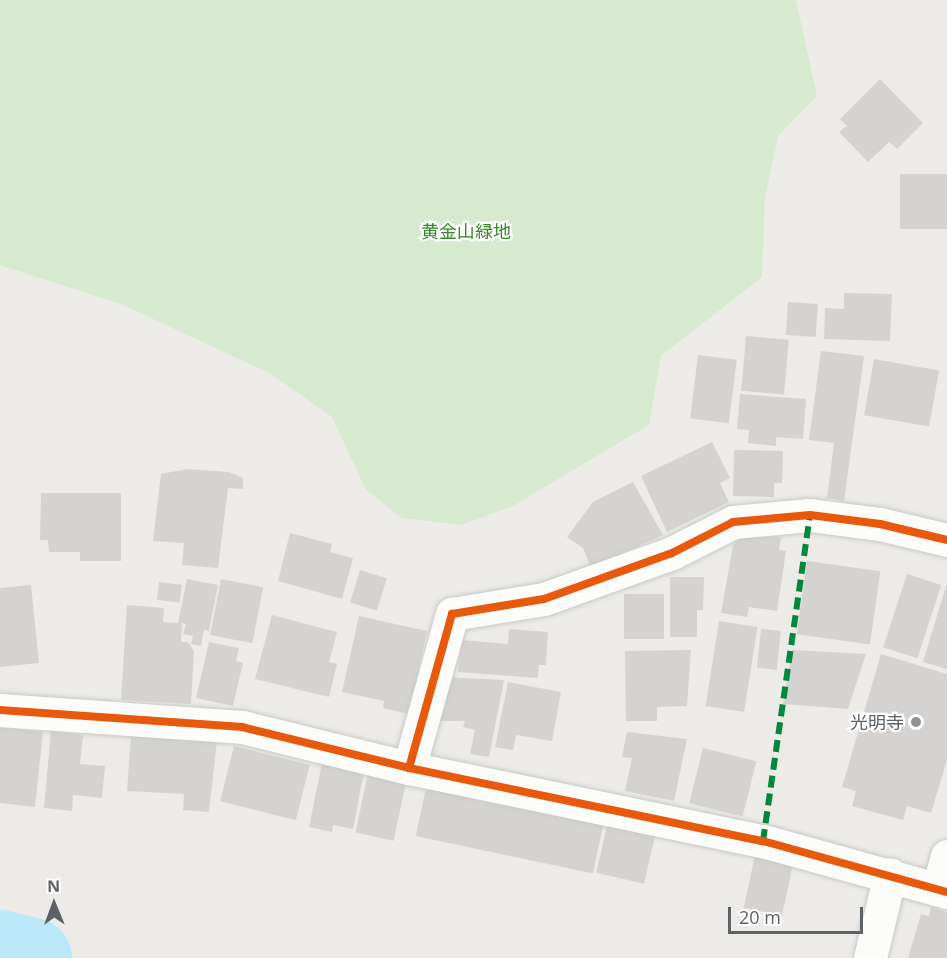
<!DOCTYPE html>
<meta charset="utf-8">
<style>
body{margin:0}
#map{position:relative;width:947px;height:958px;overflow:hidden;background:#edebe7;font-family:"Open Sans","Noto Sans JP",sans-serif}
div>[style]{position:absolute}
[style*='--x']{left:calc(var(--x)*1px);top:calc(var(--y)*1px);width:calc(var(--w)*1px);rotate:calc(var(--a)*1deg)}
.green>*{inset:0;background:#d7ead0}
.river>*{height:81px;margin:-40.5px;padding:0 40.5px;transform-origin:40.5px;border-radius:40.5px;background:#bbe8f8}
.building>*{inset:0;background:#d5d3d1;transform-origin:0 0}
.roads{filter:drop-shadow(0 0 2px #c8c9c8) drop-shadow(0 0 2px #c8c9c8)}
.minor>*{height:33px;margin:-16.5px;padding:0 16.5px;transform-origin:16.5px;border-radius:16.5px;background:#fcfcfb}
.quiet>*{height:6px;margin-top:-3px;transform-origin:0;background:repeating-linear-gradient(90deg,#00873e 0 12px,transparent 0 18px)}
.cycleway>*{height:8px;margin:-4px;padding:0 4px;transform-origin:4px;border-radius:4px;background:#e8590c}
.dots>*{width:16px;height:16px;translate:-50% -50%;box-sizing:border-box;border:3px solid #fff;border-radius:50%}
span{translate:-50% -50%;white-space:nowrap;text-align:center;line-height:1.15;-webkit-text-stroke:4.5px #fff;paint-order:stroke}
.park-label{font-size:18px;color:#36862b}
.poi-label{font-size:18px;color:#5c6266}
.right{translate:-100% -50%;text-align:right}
.north{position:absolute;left:24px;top:874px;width:60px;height:60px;-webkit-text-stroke:4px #fff;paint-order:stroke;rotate:359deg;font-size:16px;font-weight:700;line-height:24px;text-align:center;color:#5c6266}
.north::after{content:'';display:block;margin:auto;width:21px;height:27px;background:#5c6266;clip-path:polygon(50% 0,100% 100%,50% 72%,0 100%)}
.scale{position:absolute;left:728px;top:907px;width:135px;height:27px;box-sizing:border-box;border:3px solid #5c6266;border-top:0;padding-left:8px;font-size:18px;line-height:21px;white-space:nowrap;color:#5c6266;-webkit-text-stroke:4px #fff;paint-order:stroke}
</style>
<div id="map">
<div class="green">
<div style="clip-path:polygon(0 0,796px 0,817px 96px,778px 136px,765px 199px,762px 277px,661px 356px,649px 425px,513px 506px,461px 525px,402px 518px,366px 490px,332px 417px,271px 374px,123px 305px,0 265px)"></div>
</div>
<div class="river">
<div style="--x:0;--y:950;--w:32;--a:14"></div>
</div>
<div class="building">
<div style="clip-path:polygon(880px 79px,923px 123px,897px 149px,889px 142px,868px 162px,839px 132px,847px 126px,840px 119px)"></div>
<div style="left:947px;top:174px;width:55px;height:47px;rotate:90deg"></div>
<div style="clip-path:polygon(844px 293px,892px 294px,890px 341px,824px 339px,825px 308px,844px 309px)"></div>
<div style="left:788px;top:302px;width:30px;height:33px;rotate:4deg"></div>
<div style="left:746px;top:336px;width:43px;height:55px;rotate:5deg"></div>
<div style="clip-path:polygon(821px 351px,864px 356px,844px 501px,827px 498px,834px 443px,809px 440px)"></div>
<div style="left:698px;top:355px;width:39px;height:64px;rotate:7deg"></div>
<div style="left:874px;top:359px;width:66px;height:57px;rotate:10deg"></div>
<div style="clip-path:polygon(740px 394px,806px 399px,803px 439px,776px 437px,776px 446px,748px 443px,749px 430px,737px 429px)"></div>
<div style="clip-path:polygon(712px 442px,730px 478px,720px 483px,729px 502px,667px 532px,641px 476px)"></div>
<div style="clip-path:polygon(734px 450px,783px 451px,782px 483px,774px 483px,774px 497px,733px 496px)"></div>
<div style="clip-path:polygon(187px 469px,229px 472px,243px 478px,243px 489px,228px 488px,218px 568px,182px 565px,184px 543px,153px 541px,161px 474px)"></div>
<div style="clip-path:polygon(633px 482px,663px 535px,591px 567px,583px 548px,567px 537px,593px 502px)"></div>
<div style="clip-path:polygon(41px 493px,121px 493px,121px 561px,80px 561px,80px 552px,49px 552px,48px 540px,40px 540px)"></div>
<div style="clip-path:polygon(290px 533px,332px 544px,330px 552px,353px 558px,342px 599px,278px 581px)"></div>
<div style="clip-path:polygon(744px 535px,781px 537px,779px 550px,786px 551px,777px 611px,749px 607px,747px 617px,721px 613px,733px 545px)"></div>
<div style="left:807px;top:561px;width:74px;height:74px;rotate:8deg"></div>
<div style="left:360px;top:570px;width:28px;height:34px;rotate:17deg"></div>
<div style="left:907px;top:574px;width:36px;height:77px;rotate:18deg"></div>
<div style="clip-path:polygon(670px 577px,704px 577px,703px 610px,697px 610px,697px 637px,670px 637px)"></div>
<div style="clip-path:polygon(187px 579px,218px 585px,209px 631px,204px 630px,201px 646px,191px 644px,193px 636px,183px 634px,186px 624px,182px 623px,181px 642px,188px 642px,194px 651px,191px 704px,121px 700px,127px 605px,164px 608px,163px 622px,178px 623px)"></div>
<div style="left:221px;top:579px;width:43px;height:57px;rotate:11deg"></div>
<div style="left:159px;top:582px;width:23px;height:18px;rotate:7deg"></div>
<div style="clip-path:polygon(31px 585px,39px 663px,0 667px,0 588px)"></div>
<div style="clip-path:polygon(946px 586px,947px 586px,947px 669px,923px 662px)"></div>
<div style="left:664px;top:594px;width:45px;height:40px;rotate:90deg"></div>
<div style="clip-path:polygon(272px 615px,337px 632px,329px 662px,337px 664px,329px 697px,255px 679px)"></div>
<div style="clip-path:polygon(359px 616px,427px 631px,409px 714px,383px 708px,384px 701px,342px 692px)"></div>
<div style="left:719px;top:621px;width:39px;height:86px;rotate:9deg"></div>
<div style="clip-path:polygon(509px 629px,548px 632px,546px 665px,539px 665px,538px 678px,458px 672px,461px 640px,508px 644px)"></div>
<div style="left:761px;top:629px;width:20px;height:39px;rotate:6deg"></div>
<div style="clip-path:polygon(209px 642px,239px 648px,236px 661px,243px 663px,233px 706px,196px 698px)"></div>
<div style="clip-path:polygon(691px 650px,687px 706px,657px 707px,657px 721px,626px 721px,625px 651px)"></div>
<div style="clip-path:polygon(792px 650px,866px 654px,848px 709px,783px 704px)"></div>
<div style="clip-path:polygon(881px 654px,947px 674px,947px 760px,931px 813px,907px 806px,903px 820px,852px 806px,856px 791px,842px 787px)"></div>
<div style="clip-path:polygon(445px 677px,504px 680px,489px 757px,470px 754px,475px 730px,463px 727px,465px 721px,438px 721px)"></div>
<div style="clip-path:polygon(508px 682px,561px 692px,552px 741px,516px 735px,513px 750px,495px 747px)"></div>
<div style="clip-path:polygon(0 727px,43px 732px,35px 807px,0 803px)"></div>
<div style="clip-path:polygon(51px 731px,83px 735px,80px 764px,105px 766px,102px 798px,73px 795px,72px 811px,44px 808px)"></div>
<div style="clip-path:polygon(627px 732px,687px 739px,674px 801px,625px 791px,632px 758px,622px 757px)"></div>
<div style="clip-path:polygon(131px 735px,217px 741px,209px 812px,183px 810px,184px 794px,127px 791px)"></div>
<div style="left:234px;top:746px;width:78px;height:57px;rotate:14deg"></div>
<div style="left:703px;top:748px;width:55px;height:57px;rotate:14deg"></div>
<div style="clip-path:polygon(323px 758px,365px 766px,353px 829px,333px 825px,332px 832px,309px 827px)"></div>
<div style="left:369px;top:769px;width:39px;height:65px;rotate:12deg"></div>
<div style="left:426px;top:788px;width:181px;height:49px;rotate:12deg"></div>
<div style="left:608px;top:822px;width:49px;height:52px;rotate:13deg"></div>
<div style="left:755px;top:855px;width:39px;height:54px;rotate:12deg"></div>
<div style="clip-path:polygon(931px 907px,947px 912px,947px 958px,908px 958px,921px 914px,929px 916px)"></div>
</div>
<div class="roads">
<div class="minor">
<div style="--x:0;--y:710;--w:243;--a:4"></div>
<div style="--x:242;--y:727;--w:172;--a:13.8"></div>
<div style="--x:409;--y:768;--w:361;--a:11.7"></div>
<div style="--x:763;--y:841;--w:191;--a:15.5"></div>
<div style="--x:409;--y:768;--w:160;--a:-74.4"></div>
<div style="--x:452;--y:614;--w:93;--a:-9.3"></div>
<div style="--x:544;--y:599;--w:136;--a:-19.8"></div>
<div style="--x:672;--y:553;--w:68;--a:-26.9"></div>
<div style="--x:733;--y:522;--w:77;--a:-5.2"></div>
<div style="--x:810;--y:515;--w:71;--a:7.3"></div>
<div style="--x:880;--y:524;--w:69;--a:13.4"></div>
<div style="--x:938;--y:889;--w:34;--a:-75"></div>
<div style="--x:870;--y:958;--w:86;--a:-76.6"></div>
</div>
</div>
<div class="quiet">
<div style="--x:763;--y:841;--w:329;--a:-81.8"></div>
</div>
<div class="cycleway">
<div style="--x:0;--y:710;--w:243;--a:4"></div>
<div style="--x:242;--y:727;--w:172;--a:13.8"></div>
<div style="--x:409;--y:768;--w:361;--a:11.7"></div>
<div style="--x:763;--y:841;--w:191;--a:15.5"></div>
<div style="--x:409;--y:768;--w:160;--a:-74.4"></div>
<div style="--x:452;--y:614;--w:93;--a:-9.3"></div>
<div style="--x:544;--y:599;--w:136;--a:-19.8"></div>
<div style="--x:672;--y:553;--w:68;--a:-26.9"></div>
<div style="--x:733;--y:522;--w:77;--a:-5.2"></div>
<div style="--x:810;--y:515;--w:71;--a:7.3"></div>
<div style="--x:880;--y:524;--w:69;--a:13.4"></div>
</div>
<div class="dots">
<div style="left:916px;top:722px;background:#8f9293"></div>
</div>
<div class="park-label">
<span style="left:466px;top:231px">黄金山緑地</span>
</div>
<div class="poi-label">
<span class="right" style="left:904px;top:722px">光明寺</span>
</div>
<div class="north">N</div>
<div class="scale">20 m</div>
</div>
